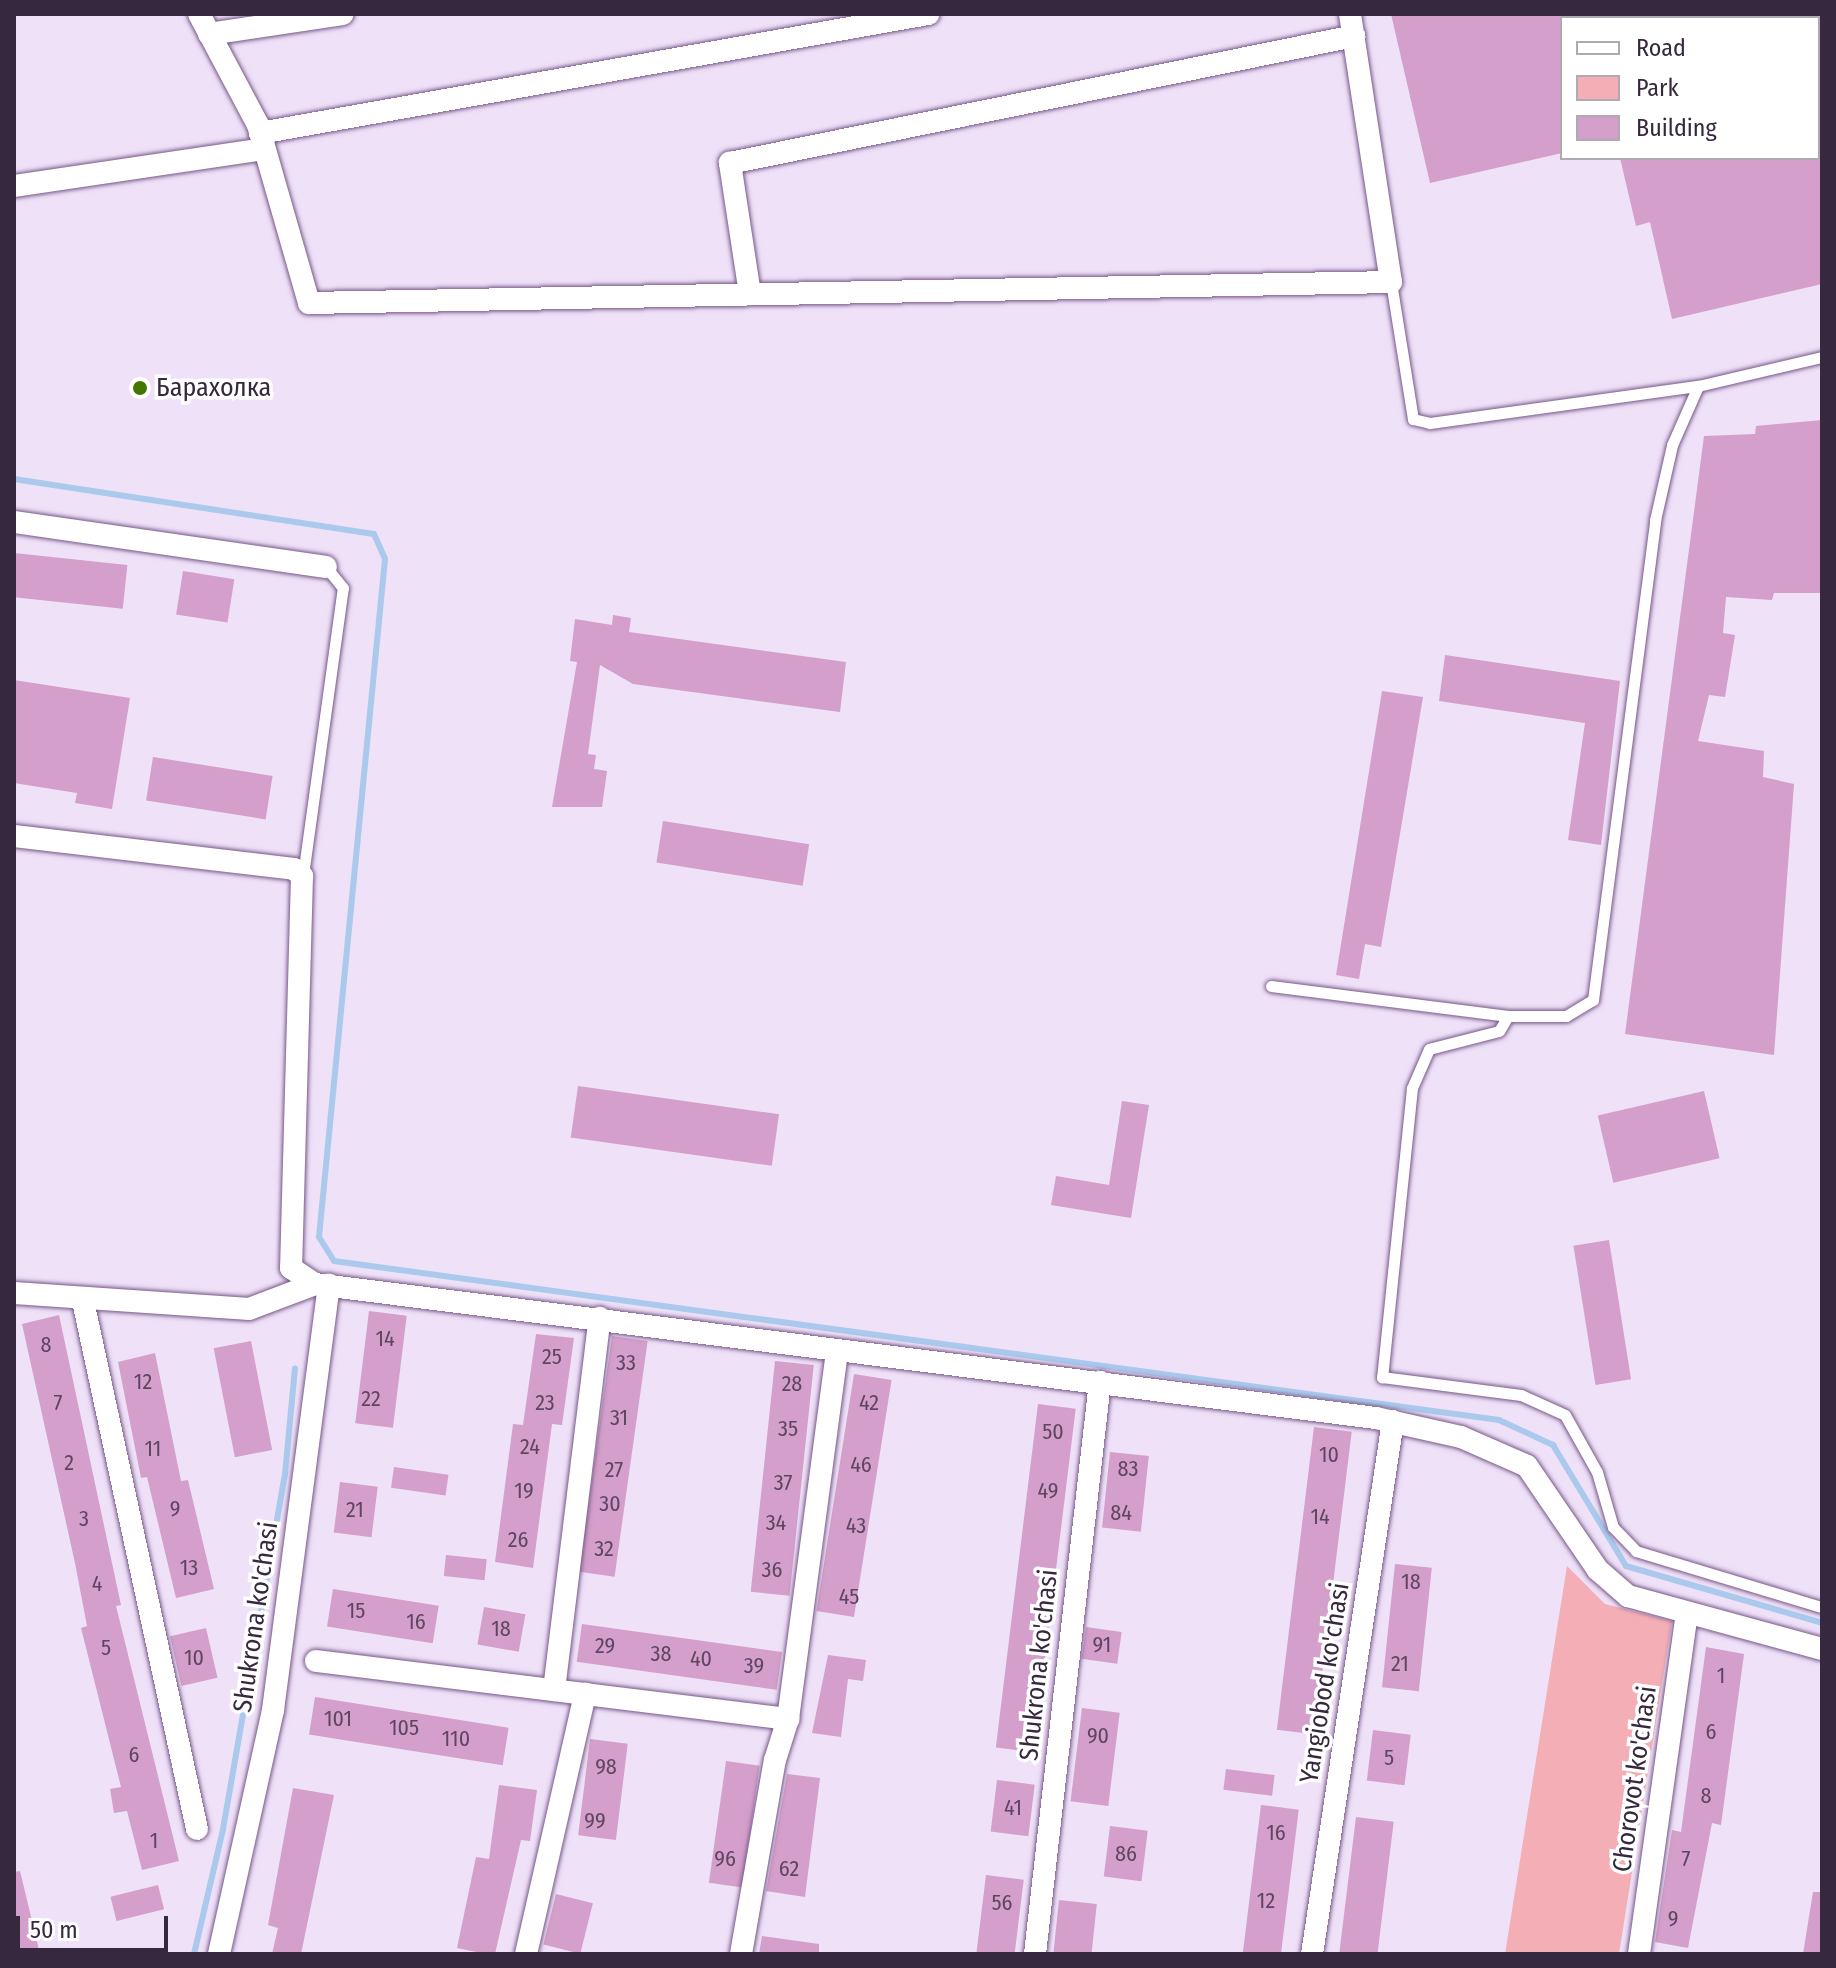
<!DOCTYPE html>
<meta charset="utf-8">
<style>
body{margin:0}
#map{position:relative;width:1836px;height:1968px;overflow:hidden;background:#efe1f8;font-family:"Fira Sans Condensed",sans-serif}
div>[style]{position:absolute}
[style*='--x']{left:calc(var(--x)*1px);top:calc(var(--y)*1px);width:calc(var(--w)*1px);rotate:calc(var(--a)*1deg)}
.green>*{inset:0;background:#f4afb6}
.stream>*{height:6px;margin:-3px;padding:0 3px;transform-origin:3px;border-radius:3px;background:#aac9ed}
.building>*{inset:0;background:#d49fca;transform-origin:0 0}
.roads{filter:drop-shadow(0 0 2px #775789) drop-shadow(0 0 2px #775789)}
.lane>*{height:11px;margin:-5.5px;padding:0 5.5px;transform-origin:5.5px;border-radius:5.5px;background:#fff}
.street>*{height:22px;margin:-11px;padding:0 11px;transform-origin:11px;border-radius:11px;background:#fff}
.dots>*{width:22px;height:22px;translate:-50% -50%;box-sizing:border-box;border:4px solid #fff;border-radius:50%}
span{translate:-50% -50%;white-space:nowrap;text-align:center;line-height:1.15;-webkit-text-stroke:7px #fff;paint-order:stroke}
.number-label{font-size:22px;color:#5e4661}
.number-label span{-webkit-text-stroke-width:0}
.poi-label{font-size:26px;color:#36283e}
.left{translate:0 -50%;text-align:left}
.street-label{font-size:26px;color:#36283e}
.frame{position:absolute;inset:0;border:16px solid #36283e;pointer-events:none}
.legend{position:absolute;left:1560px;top:16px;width:260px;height:144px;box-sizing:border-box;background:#fff;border:2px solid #afa9b2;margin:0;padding:10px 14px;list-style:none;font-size:24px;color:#36283e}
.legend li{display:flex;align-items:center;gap:16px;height:40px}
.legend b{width:40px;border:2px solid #afa9b2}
.scale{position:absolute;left:16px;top:1916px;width:152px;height:36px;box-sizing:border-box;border:4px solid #36283e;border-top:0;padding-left:10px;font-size:24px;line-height:28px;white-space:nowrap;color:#36283e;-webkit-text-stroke:6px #fff;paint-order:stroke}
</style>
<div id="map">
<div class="green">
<div style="clip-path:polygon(1567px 1566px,1605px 1604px,1672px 1621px,1619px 1954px,1505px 1954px)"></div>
</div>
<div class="stream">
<div style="--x:14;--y:479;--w:364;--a:8.7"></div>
<div style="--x:374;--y:534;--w:27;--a:66"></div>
<div style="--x:385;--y:559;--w:681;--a:95.56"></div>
<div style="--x:319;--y:1237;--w:28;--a:58"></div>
<div style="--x:334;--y:1261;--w:1176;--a:7.77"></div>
<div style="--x:1499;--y:1420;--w:60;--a:24.8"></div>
<div style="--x:1553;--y:1445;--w:141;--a:58.9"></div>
<div style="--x:1626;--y:1566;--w:204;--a:16.2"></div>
<div style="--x:194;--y:1954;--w:128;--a:-76.9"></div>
<div style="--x:223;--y:1829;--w:360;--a:-80.1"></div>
<div style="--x:285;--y:1474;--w:106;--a:-84.6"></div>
</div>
<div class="building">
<div style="clip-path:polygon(1391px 14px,1562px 14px,1562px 153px,1430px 183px)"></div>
<div style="clip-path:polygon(1620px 158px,1822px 158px,1822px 284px,1672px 319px,1650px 222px,1636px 226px)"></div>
<div style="clip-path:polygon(1822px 420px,1822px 593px,1774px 593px,1772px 600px,1726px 597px,1723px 633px,1735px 635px,1725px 697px,1709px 695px,1698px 741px,1764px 751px,1763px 777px,1794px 784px,1774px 1055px,1625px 1034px,1704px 436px,1755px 434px,1756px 426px)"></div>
<div style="left:14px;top:553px;width:114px;height:44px;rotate:6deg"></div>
<div style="left:183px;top:571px;width:52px;height:44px;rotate:9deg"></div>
<div style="clip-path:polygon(613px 615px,631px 618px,629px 632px,846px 662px,840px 712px,633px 684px,600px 665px,588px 754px,596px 755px,594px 769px,607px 771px,602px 807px,552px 807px,577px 662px,570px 661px,575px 619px,612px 625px)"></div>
<div style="clip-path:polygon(1445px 655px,1620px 681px,1601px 845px,1568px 840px,1585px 723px,1439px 701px)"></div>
<div style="clip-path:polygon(14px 680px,130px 698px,112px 809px,75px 803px,77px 793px,14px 783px)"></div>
<div style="clip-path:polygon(1382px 691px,1423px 697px,1381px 947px,1365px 944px,1359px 979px,1336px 975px)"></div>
<div style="left:153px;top:757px;width:121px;height:44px;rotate:9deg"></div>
<div style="left:663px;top:821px;width:148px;height:42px;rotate:9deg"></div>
<div style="left:578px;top:1086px;width:203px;height:52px;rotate:8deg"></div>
<div style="left:1704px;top:1091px;width:69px;height:109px;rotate:77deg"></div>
<div style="clip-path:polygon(1122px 1101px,1149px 1105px,1131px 1218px,1051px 1205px,1056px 1176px,1109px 1185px)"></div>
<div style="left:1609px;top:1240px;width:141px;height:36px;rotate:81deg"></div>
<div style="left:369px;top:1311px;width:38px;height:113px;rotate:7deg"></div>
<div style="clip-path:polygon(59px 1315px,121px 1605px,116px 1606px,179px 1861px,142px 1870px,127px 1811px,114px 1813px,110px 1789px,121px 1787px,81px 1628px,87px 1626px,75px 1563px,22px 1324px)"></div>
<div style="clip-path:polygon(536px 1334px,574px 1338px,562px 1425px,552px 1424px,533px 1568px,495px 1562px,513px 1424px,523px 1425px)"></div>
<div style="left:612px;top:1336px;width:36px;height:238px;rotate:8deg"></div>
<div style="left:251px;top:1341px;width:111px;height:38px;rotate:79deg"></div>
<div style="clip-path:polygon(155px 1353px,181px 1481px,188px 1480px,214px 1589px,176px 1598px,147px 1477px,141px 1478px,118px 1362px)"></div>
<div style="left:775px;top:1361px;width:39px;height:232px;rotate:6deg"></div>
<div style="left:854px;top:1374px;width:38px;height:240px;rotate:9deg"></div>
<div style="left:1038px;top:1404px;width:38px;height:346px;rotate:7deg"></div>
<div style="left:1314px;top:1427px;width:38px;height:305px;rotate:7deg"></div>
<div style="left:1110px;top:1452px;width:39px;height:76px;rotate:6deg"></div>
<div style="left:394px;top:1467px;width:55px;height:21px;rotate:8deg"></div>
<div style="left:340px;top:1482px;width:38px;height:51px;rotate:7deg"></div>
<div style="left:446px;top:1555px;width:41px;height:21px;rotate:6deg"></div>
<div style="left:1395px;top:1564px;width:37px;height:124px;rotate:6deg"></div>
<div style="left:333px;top:1589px;width:107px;height:38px;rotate:9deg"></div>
<div style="left:484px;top:1607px;width:42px;height:38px;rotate:10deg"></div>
<div style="left:582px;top:1624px;width:202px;height:38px;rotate:8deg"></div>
<div style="left:1086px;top:1627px;width:36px;height:32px;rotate:8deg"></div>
<div style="left:206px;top:1628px;width:51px;height:37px;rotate:77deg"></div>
<div style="clip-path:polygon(1706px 1647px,1744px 1654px,1721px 1825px,1712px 1823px,1688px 1948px,1655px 1942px,1672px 1830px,1681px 1832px)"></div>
<div style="clip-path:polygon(828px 1655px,866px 1660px,863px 1681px,848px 1679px,841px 1737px,812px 1733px)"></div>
<div style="left:315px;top:1697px;width:196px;height:38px;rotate:9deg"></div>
<div style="left:1082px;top:1708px;width:38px;height:94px;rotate:7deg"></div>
<div style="left:1373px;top:1730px;width:38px;height:51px;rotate:7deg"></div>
<div style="left:590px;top:1739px;width:38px;height:97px;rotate:7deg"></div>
<div style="left:726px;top:1761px;width:34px;height:123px;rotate:8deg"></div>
<div style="left:1226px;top:1769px;width:49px;height:21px;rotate:7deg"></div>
<div style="clip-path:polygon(787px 1774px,820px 1778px,805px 1897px,766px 1891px)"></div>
<div style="left:997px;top:1780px;width:38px;height:52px;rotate:7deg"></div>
<div style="clip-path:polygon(499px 1785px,537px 1790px,530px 1841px,521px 1840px,495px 1954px,486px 1954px,457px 1948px,476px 1857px,489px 1859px)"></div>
<div style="clip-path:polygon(293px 1788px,334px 1795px,301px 1954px,272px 1954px,278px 1928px,268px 1925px)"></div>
<div style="left:1261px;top:1805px;width:38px;height:150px;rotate:7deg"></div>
<div style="left:1356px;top:1817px;width:38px;height:138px;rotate:7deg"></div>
<div style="left:1110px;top:1826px;width:38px;height:51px;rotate:7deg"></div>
<div style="clip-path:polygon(20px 1871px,40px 1954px,14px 1954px,14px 1872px)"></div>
<div style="left:986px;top:1875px;width:38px;height:80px;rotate:7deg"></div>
<div style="left:158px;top:1885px;width:25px;height:49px;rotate:76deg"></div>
<div style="clip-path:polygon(1813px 1892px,1822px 1892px,1822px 1954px,1803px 1954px)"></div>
<div style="left:556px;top:1894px;width:38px;height:52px;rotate:14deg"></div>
<div style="left:1059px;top:1900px;width:38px;height:54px;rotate:6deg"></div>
<div style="clip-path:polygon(762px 1936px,819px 1944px,819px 1954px,759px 1954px)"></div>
</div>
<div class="roads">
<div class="lane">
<div style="--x:1391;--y:282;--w:139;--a:80.9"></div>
<div style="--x:1413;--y:419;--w:17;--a:13"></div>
<div style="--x:1430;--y:423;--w:271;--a:-7.9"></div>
<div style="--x:303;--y:875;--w:290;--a:-82.1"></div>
<div style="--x:343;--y:588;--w:27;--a:-129"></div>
<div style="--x:1271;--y:986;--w:239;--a:7.2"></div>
<div style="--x:1508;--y:1016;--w:58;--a:0"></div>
<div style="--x:1566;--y:1016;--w:31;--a:-31"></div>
<div style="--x:1593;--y:1000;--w:484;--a:-82.6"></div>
<div style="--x:1655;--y:520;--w:77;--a:-77.2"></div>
<div style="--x:1672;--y:445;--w:64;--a:-66.2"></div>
<div style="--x:1698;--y:386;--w:127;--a:-13.2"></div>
<div style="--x:1508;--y:1016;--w:17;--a:121"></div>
<div style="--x:1499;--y:1031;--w:72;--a:165.6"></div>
<div style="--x:1429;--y:1049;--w:43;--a:113.6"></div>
<div style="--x:1412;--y:1088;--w:291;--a:95.9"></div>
<div style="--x:1382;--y:1377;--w:140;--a:7.4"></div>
<div style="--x:1521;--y:1395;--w:48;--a:24.4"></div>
<div style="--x:1565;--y:1415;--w:65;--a:60.7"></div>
<div style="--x:1597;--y:1472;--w:57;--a:73.8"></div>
<div style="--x:1613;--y:1527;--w:33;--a:46"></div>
<div style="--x:1636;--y:1551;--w:194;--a:16.8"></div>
</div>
<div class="street">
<div style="--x:199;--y:14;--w:126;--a:62"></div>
<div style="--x:258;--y:125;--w:185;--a:74"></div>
<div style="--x:309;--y:303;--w:1082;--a:-1.11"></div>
<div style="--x:1391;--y:282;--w:271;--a:-98.7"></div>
<div style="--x:209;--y:34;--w:135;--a:-8.5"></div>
<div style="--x:260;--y:133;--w:679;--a:-10.1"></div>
<div style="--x:14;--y:186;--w:253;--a:-8.4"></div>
<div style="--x:750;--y:294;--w:133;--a:-98.7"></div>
<div style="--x:730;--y:163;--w:637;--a:-11.5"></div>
<div style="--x:14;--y:522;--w:315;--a:8.2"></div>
<div style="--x:14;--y:836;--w:282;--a:6.7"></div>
<div style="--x:294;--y:869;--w:11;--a:41"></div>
<div style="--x:302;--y:876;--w:392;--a:91.6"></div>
<div style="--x:291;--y:1268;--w:29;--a:34"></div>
<div style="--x:315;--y:1284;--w:1069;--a:7.2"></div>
<div style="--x:1376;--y:1418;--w:87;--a:12.6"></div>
<div style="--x:1461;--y:1437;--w:72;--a:23.7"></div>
<div style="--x:1527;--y:1466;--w:126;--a:55.7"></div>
<div style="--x:1598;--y:1570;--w:40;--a:41"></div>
<div style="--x:1628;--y:1596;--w:201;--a:15.3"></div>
<div style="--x:14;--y:1293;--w:236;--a:3.9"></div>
<div style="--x:249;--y:1309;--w:71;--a:-20.7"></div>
<div style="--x:83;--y:1301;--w:540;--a:77.82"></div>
<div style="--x:316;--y:1661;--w:476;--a:7"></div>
<div style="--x:554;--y:1690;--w:375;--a:-83"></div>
<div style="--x:219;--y:1954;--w:250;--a:-77.5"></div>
<div style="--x:273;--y:1710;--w:429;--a:-82.5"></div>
<div style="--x:526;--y:1954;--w:267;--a:-77.2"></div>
<div style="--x:741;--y:1954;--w:197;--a:-80.1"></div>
<div style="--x:775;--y:1760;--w:43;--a:-72.4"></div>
<div style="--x:788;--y:1719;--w:368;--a:-82.4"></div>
<div style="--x:1035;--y:1954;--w:576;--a:-83.52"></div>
<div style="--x:1312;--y:1954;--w:539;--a:-81.36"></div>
<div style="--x:1639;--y:1954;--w:344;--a:-82"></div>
</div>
</div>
<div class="dots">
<div style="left:140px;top:388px;background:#457700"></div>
</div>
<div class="number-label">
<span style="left:385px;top:1339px">14</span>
<span style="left:46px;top:1345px">8</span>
<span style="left:552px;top:1357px">25</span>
<span style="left:626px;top:1363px">33</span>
<span style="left:143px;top:1382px">12</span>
<span style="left:792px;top:1384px">28</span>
<span style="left:371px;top:1399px">22</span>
<span style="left:58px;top:1403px">7</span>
<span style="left:545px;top:1403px">23</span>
<span style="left:869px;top:1403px">42</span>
<span style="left:619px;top:1418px">31</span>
<span style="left:788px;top:1429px">35</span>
<span style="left:1053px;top:1432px">50</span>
<span style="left:530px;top:1447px">24</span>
<span style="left:153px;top:1449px">11</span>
<span style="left:1329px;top:1455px">10</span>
<span style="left:69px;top:1463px">2</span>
<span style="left:861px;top:1465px">46</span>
<span style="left:1128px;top:1469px">83</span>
<span style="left:614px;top:1470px">27</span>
<span style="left:783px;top:1483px">37</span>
<span style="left:524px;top:1491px">19</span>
<span style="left:1048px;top:1491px">49</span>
<span style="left:610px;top:1504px">30</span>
<span style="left:175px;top:1509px">9</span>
<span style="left:355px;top:1510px">21</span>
<span style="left:1121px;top:1513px">84</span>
<span style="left:1320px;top:1517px">14</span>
<span style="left:84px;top:1519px">3</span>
<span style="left:776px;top:1523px">34</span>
<span style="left:856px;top:1526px">43</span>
<span style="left:518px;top:1540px">26</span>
<span style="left:604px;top:1549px">32</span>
<span style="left:189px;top:1568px">13</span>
<span style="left:772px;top:1570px">36</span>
<span style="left:1411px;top:1582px">18</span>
<span style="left:97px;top:1584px">4</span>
<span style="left:849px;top:1597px">45</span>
<span style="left:356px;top:1611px">15</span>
<span style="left:416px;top:1622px">16</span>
<span style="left:501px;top:1629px">18</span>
<span style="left:1102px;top:1645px">91</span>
<span style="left:605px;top:1646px">29</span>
<span style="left:106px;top:1648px">5</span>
<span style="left:661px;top:1654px">38</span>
<span style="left:194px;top:1658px">10</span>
<span style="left:701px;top:1659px">40</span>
<span style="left:1400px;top:1664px">21</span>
<span style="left:754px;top:1666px">39</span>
<span style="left:1721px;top:1676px">1</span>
<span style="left:338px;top:1719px">101</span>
<span style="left:404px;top:1728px">105</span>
<span style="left:1711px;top:1732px">6</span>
<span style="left:1098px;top:1736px">90</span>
<span style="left:456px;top:1739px">110</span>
<span style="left:134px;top:1755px">6</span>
<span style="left:1389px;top:1758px">5</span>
<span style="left:606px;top:1767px">98</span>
<span style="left:1706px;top:1796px">8</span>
<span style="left:1013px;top:1808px">41</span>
<span style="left:595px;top:1821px">99</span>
<span style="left:1276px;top:1833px">16</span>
<span style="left:154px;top:1841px">1</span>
<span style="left:1126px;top:1854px">86</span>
<span style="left:725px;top:1859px">96</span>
<span style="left:1686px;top:1859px">7</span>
<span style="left:789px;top:1869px">62</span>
<span style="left:1266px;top:1901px">12</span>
<span style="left:1002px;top:1903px">56</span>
<span style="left:1673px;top:1919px">9</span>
</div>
<div class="poi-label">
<span class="left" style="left:156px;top:388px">Барахолка</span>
</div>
<div class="street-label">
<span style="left:256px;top:1617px;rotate:-82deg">Shukrona ko'chasi</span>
<span style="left:1039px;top:1665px;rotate:-84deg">Shukrona ko'chasi</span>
<span style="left:1325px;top:1683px;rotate:-81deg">Yangiobod ko'chasi</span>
<span style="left:1635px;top:1779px;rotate:-82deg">Chorovot ko'chasi</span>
</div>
<div class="frame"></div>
<ul class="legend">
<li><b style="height:10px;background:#fff"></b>Road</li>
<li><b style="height:22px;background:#f4afb6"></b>Park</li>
<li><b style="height:22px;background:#d49fca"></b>Building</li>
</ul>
<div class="scale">50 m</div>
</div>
